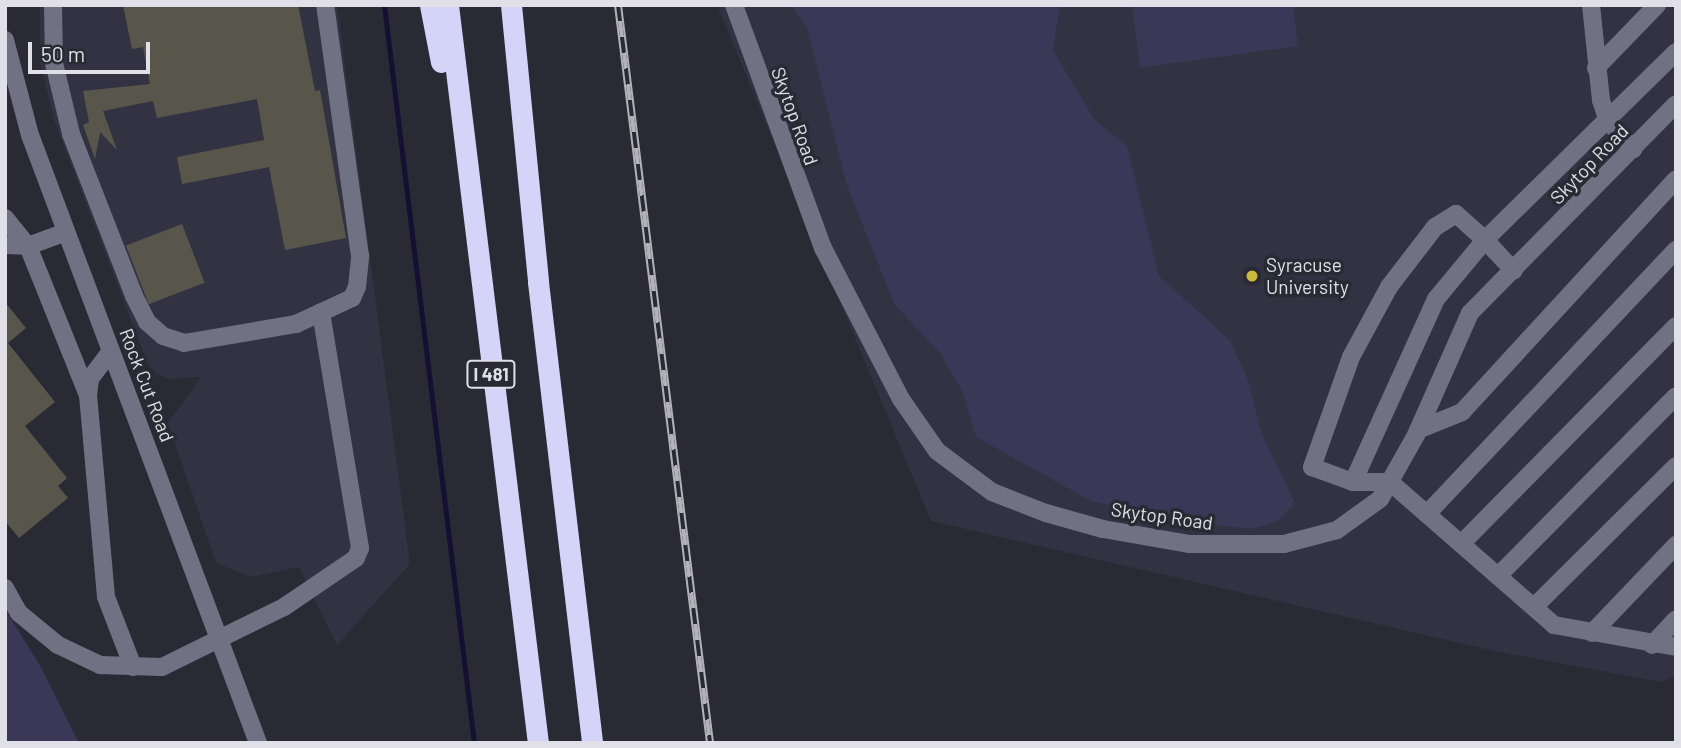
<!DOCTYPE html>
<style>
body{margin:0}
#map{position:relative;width:1681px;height:748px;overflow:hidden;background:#2a2a35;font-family:Barlow,sans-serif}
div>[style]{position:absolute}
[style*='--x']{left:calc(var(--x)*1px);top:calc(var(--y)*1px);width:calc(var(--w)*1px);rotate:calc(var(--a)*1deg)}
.built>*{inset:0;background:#323242}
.green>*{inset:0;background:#3a3757}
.stream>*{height:5px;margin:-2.5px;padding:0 2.5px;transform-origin:2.5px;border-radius:2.5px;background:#151031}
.building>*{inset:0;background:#58564a;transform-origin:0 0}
.minor>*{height:18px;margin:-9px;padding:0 9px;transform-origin:9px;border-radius:9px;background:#717184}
.highway>*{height:21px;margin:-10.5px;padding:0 10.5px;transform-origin:10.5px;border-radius:10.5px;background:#d4d3f8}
.rail>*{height:8px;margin-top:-4px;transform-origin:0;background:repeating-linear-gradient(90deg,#2a2a35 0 16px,#b3b2bb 0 32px);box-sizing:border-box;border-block:2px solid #b3b2bb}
.dots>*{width:19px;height:19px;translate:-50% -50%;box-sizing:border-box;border:4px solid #2a2a35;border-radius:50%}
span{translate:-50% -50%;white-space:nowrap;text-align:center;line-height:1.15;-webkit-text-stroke:7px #2a2a35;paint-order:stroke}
.shield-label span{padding:2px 5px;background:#2a2a35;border:2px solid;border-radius:5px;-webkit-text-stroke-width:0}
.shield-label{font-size:18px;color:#e1e0e8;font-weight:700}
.street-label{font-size:19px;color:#e1e0e8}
.poi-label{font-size:19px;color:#e1e0e8}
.left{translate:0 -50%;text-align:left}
.frame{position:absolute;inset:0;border:7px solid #e1e0e8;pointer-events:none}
.scale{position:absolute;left:28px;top:42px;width:122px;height:32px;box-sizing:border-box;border:4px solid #e1e0e8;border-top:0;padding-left:9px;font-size:21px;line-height:24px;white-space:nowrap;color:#e1e0e8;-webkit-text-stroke:5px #2a2a35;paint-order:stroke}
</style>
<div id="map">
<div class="built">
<div style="clip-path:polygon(40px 5px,337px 5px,410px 564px,337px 645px,299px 567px,251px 577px,216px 563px,168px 423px,201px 377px,169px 379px,155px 373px,147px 362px,54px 120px,40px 63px)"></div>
<div style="clip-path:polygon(717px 5px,1676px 5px,1676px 676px,1660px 682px,1494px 651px,931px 521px)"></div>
</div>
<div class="green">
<div style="clip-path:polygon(791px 5px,1060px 5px,1053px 50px,1095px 120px,1127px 146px,1159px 276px,1230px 340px,1248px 380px,1262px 434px,1295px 503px,1277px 521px,1253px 529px,1179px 521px,1091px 501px,976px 437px,963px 393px,941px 354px,894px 304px,846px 183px,807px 28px)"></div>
<div style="clip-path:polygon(1132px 5px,1293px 5px,1298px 46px,1140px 68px)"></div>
<div style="clip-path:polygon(5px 609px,41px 667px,79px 743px,5px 743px)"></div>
</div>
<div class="stream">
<div style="--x:384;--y:5;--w:743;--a:83.05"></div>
</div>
<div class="building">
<div style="clip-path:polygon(123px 5px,298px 5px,315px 91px,320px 90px,346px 238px,285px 250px,269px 167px,182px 184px,177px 157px,264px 140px,257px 99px,157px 118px,153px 101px,103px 111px,117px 150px,100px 132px,95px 159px,83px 125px,89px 122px,83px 91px,150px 84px,143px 47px,132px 49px)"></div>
<div style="left:182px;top:224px;width:63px;height:60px;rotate:69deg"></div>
<div style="clip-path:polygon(5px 302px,26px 328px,8px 343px,55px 402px,25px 426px,67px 478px,58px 486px,68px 498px,19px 538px,5px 521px)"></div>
</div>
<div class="minor">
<div style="--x:53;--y:5;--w:58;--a:89"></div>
<div style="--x:54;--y:63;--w:73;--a:76.5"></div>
<div style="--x:71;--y:134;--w:174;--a:68.7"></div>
<div style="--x:134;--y:296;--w:29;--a:63"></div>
<div style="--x:147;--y:322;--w:21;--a:41"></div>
<div style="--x:163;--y:336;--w:22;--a:18"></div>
<div style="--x:184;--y:343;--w:114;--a:-9.6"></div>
<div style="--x:296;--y:324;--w:62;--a:-24.9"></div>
<div style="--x:352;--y:298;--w:12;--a:-66"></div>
<div style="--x:357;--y:287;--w:31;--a:-84"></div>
<div style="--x:360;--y:256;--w:253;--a:-97.9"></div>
<div style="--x:734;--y:5;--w:259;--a:69.9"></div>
<div style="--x:823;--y:248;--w:170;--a:62.7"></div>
<div style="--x:901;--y:399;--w:63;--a:55.3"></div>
<div style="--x:937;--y:451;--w:69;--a:36.7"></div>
<div style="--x:992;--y:492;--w:58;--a:21.3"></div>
<div style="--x:1046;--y:513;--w:59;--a:15.7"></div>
<div style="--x:1103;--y:529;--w:87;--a:9.9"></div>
<div style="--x:1189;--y:544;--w:95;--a:0"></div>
<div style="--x:1284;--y:544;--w:55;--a:-14.8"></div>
<div style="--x:1337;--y:530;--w:53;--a:-35.8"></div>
<div style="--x:1380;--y:499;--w:73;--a:-60.6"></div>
<div style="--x:1416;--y:435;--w:133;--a:-66.1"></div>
<div style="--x:1470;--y:313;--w:293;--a:-45.4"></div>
<div style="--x:1591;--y:5;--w:96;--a:84"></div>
<div style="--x:1601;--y:100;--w:22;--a:72"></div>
<div style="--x:1608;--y:121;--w:38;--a:48"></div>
<div style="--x:5;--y:40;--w:98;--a:75.3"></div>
<div style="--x:30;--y:135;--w:649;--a:69.44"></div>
<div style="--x:1676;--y:52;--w:268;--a:135.5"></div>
<div style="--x:1485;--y:240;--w:39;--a:-138"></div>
<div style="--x:1456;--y:214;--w:25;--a:148"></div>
<div style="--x:1435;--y:227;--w:76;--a:127.5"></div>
<div style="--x:1389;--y:287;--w:80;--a:118.5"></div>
<div style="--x:1351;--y:357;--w:117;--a:109.5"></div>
<div style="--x:1312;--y:467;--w:44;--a:20.1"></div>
<div style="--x:1353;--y:482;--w:37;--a:0"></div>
<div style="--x:1390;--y:482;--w:218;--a:41.1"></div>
<div style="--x:1554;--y:625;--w:124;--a:10.2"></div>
<div style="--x:1596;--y:68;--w:88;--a:-45.9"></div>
<div style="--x:5;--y:218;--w:36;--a:51"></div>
<div style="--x:28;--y:246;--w:161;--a:68.1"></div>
<div style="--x:5;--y:245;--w:23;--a:2"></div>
<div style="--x:28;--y:246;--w:40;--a:-20.2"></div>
<div style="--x:111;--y:351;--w:35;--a:127"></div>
<div style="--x:90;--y:379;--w:16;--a:97"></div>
<div style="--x:88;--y:395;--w:203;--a:84.9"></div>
<div style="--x:106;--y:597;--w:75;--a:68.9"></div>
<div style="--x:1418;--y:430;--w:48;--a:-22.2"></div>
<div style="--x:1462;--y:412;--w:316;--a:-47.4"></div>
<div style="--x:1353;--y:482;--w:201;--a:-65.6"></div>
<div style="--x:1436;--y:299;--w:77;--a:-50.3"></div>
<div style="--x:1485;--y:240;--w:42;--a:46.9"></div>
<div style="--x:1427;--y:514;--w:363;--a:-46.7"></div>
<div style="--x:1461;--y:544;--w:306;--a:-45.4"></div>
<div style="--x:1498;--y:576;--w:253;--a:-45.3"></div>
<div style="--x:5;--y:588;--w:29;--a:61"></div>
<div style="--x:19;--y:613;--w:50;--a:39.4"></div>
<div style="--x:58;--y:645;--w:47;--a:25.5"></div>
<div style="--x:100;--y:665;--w:62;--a:1.8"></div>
<div style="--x:162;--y:667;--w:136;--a:-26.2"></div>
<div style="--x:284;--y:607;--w:87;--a:-34.2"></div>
<div style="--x:356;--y:558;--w:11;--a:-68"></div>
<div style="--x:360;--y:548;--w:239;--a:-99.4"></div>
<div style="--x:1534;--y:607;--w:200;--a:-44.8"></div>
<div style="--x:1592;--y:633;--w:122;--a:-46.3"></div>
<div style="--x:1652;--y:645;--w:35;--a:-47"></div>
</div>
<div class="highway">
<div style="--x:430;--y:5;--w:58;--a:79.1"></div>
<div style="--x:448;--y:5;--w:743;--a:83.05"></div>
<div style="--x:511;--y:5;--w:278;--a:84.4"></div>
<div style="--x:538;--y:282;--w:464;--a:83.3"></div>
</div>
<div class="rail">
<div style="--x:618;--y:5;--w:744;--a:82.89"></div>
</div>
<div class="dots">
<div style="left:1252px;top:276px;background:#ccb938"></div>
</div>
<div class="shield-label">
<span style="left:491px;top:374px">I 481</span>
</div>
<div class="street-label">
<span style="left:795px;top:116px;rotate:70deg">Skytop Road</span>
<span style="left:1589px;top:164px;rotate:-46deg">Skytop Road</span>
<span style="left:147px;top:385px;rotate:69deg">Rock Cut Road</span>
<span style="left:1162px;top:516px;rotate:8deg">Skytop Road</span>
</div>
<div class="poi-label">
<span class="left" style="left:1266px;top:276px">Syracuse<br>University</span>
</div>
<div class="frame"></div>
<div class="scale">50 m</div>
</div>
